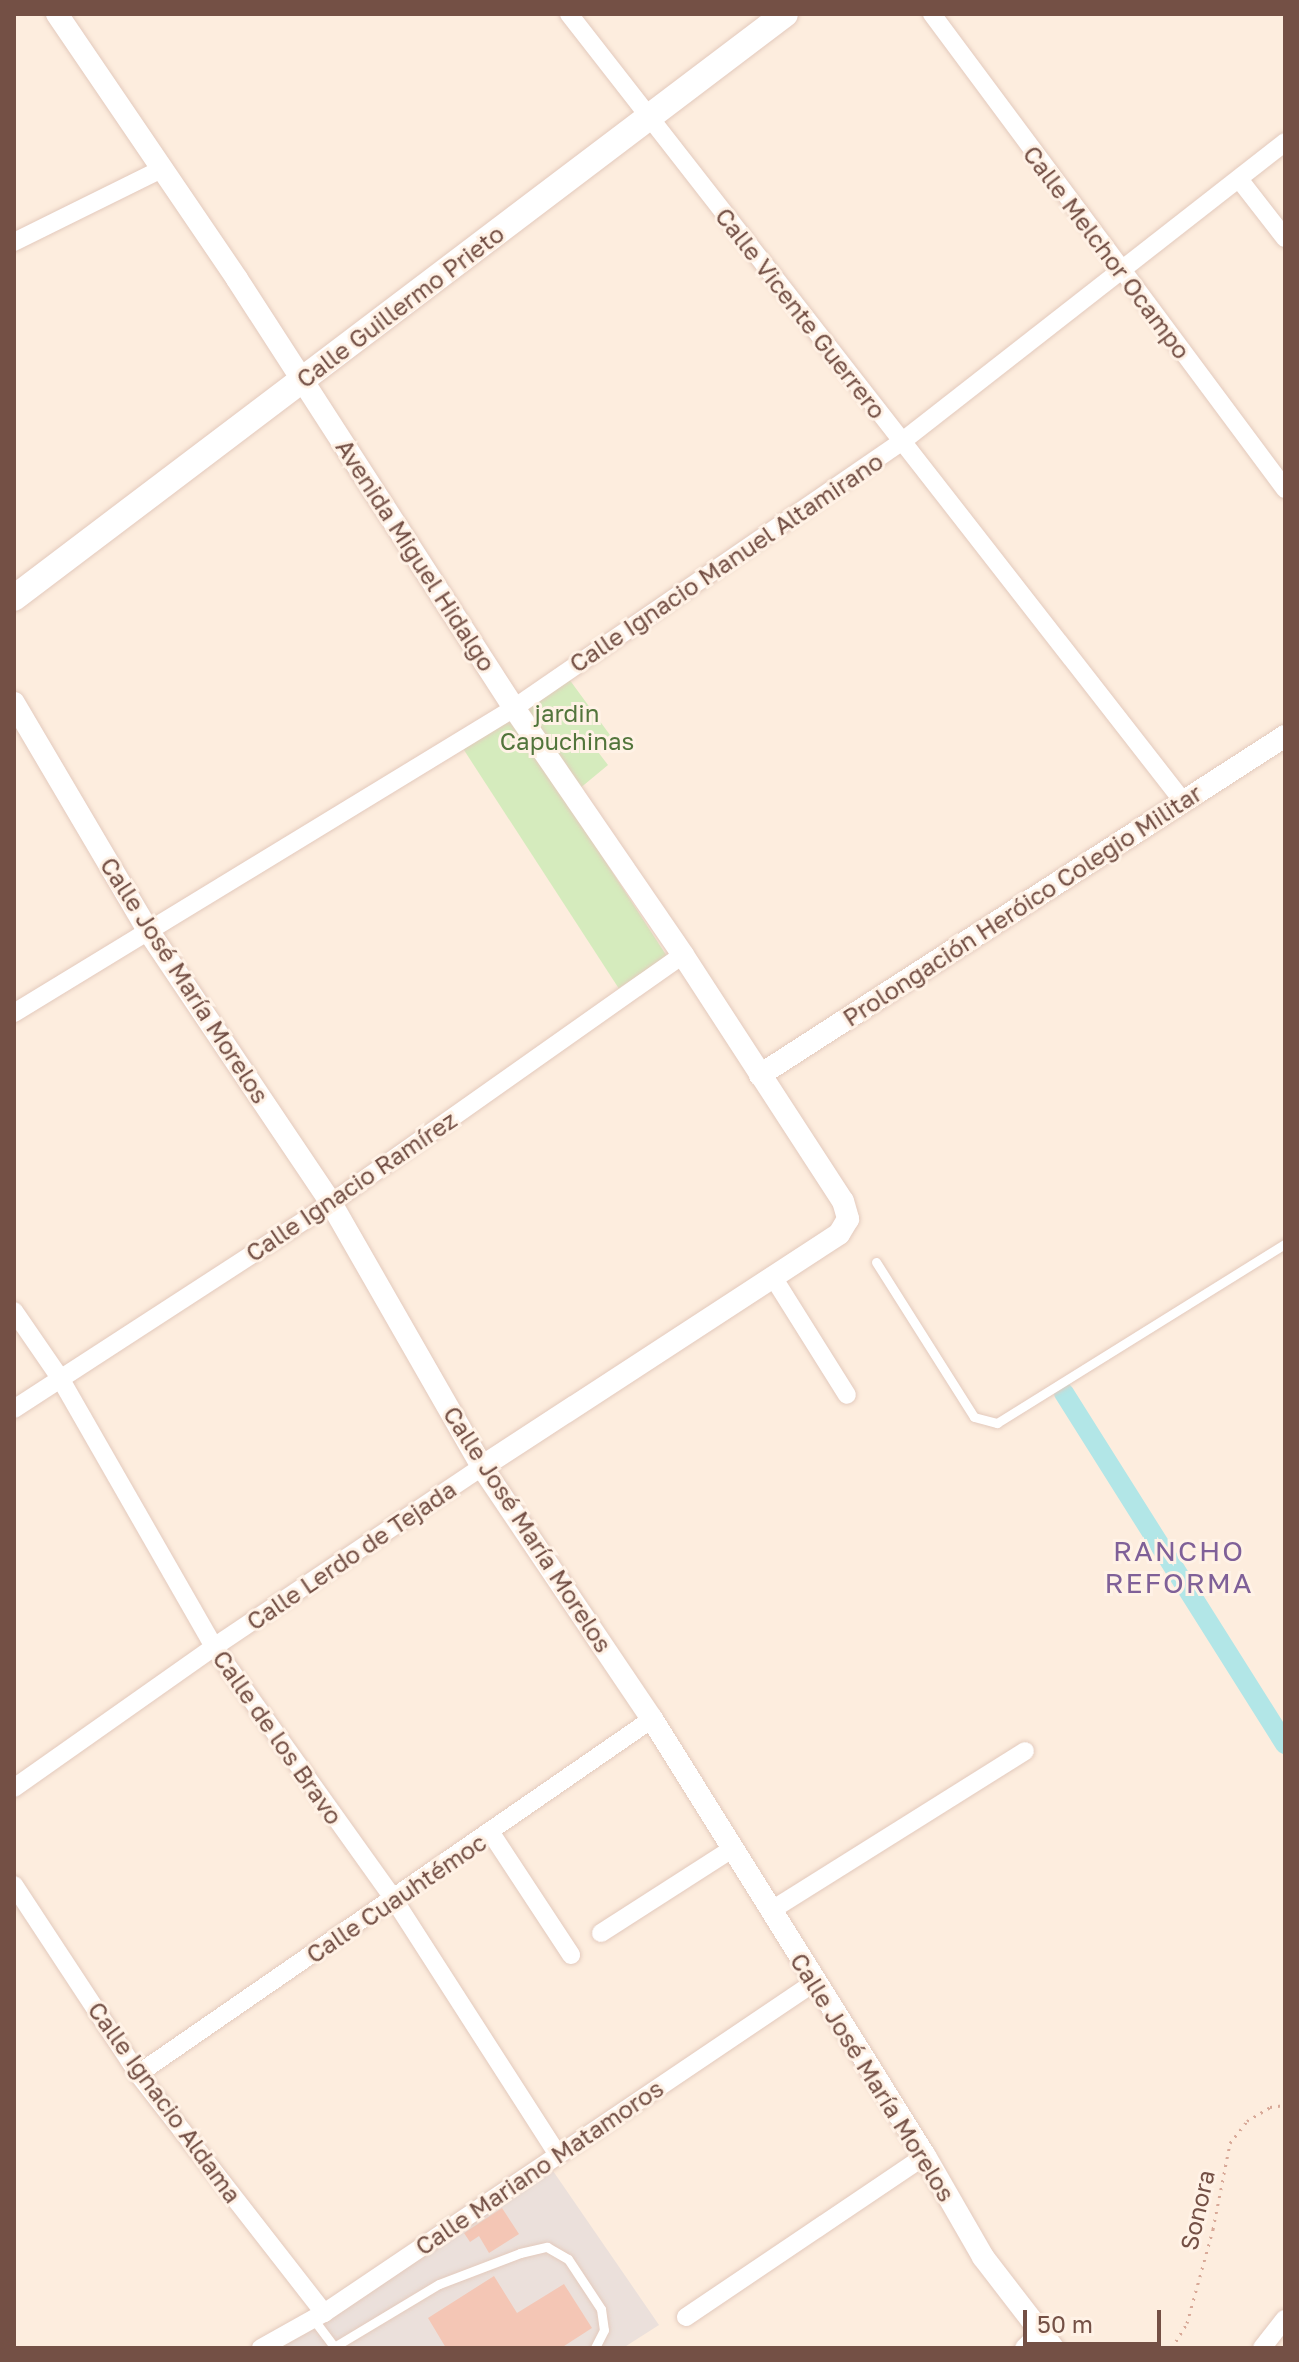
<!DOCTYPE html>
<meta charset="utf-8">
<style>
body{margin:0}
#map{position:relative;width:1299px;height:2362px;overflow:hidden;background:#fdedde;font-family:"Golos Text",sans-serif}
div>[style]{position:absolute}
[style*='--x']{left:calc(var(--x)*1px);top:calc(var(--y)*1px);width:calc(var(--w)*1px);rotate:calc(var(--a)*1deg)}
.industrial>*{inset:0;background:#ebe0db}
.green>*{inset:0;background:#d5ebbd;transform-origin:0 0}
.canal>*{height:20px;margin:-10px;padding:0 10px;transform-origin:10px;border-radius:10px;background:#b2e6e7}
.building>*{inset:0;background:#f4c6b5}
.path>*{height:3px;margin-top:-1.5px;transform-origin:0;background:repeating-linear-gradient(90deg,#d8a998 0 2px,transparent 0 8px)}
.roads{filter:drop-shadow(0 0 2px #e3cabd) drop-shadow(0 0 2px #e3cabd)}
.service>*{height:9px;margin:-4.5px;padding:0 4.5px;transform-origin:4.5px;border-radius:4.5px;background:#fff}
.minor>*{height:18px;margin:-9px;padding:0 9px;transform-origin:9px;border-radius:9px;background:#fff}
.tertiary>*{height:22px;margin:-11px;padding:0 11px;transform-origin:11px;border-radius:11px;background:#fff}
.secondary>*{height:26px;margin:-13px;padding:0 13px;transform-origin:13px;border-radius:13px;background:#fff}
span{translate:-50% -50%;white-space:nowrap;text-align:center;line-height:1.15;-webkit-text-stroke:6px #fff2e6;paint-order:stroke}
.street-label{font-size:24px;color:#745045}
.park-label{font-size:24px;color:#52753b}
.quarter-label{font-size:28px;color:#7f6098;letter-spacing:2px}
.frame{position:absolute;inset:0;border:16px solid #745045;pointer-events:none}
.scale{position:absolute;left:1023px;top:2310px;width:138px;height:36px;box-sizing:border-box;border:4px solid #745045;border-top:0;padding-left:10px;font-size:24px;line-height:28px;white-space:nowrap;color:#745045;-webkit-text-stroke:6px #fff2e6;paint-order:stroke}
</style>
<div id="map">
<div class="industrial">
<div style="clip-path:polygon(551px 2168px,659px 2325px,623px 2348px,275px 2348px)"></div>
</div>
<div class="green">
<div style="clip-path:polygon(569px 679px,610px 735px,595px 748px,608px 765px,573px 794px,521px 711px)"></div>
<div style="left:511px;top:716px;width:287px;height:58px;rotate:57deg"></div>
</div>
<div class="canal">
<div style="--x:1064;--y:1393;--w:415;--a:57.8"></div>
</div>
<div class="building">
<div style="clip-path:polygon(502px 2208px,519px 2234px,489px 2253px,479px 2236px,470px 2242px,464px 2233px)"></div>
<div style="clip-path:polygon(494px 2276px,517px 2313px,564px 2284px,592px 2328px,561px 2348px,446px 2348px,428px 2318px)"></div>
</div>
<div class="path">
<div style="--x:1172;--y:2348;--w:29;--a:-59"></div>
<div style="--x:1187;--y:2323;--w:98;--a:-74.5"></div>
<div style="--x:1213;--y:2229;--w:88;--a:-78.8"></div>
<div style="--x:1230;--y:2143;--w:28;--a:-52"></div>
<div style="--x:1247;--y:2121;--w:27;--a:-31"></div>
<div style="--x:1270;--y:2107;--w:15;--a:-8"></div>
</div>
<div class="roads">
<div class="service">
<div style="--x:876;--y:1262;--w:183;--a:57.7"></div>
<div style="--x:974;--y:1417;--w:24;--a:15"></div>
<div style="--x:997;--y:1423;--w:339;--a:-31.9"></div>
<div style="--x:314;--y:2320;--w:35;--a:53"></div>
<div style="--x:334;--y:2347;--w:122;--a:-31"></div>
<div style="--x:439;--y:2284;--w:87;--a:-20.9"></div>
<div style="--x:520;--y:2253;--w:28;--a:-13"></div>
<div style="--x:547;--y:2247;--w:24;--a:30"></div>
<div style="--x:568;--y:2259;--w:60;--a:56.6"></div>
<div style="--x:601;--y:2309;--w:21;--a:82"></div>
<div style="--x:604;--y:2330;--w:20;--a:117"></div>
</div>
<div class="minor">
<div style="--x:569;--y:14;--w:997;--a:52.05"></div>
<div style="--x:932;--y:14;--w:592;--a:53.38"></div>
<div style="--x:1239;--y:179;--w:75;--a:52.1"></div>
<div style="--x:14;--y:242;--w:163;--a:-26.3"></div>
<div style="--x:14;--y:1013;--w:586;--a:-31.38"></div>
<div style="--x:514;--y:708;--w:468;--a:-34.5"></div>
<div style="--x:900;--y:443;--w:489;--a:-38"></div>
<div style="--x:773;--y:1277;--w:139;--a:57.9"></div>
<div style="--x:14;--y:1311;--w:81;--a:55.5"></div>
<div style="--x:60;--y:1378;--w:310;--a:60.2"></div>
<div style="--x:214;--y:1647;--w:308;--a:54.5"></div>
<div style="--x:393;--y:1898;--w:303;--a:57.3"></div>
<div style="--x:14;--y:1409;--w:378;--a:-33"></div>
<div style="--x:331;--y:1203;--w:431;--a:-35.2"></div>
<div style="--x:14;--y:1788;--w:245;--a:-35.2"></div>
<div style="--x:214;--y:1647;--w:323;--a:-33.9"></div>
<div style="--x:491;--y:1833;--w:146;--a:56.7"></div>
<div style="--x:14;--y:1885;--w:226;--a:56.7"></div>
<div style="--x:138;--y:2074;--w:303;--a:52.1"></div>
<div style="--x:770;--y:1911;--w:301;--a:-32.1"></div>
<div style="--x:601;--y:1933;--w:156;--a:-32.7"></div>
<div style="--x:138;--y:2074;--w:625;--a:-34.63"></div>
<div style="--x:686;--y:2317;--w:288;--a:-34"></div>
<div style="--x:261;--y:2348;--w:72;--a:-29.1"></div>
<div style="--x:324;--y:2313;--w:592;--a:-33.99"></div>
<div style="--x:1024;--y:2348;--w:23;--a:-45"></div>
<div style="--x:1262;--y:2348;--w:37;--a:-52"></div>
</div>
<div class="tertiary">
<div style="--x:57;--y:14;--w:320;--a:55.8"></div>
<div style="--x:237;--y:279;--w:511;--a:57.15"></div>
<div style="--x:514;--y:708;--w:299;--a:55.6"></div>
<div style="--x:683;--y:955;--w:293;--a:57"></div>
<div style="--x:843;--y:1201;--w:19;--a:74"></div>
<div style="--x:848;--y:1219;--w:17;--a:121"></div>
<div style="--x:839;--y:1234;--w:426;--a:146.9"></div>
<div style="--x:14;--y:703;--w:262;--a:59.5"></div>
<div style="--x:147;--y:929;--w:330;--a:56.1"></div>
<div style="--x:331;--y:1203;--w:304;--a:60.2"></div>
<div style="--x:482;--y:1467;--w:304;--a:56"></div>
<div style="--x:652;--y:1719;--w:515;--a:58.01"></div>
<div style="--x:925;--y:2156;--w:116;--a:60.1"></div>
<div style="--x:983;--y:2257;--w:115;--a:52.4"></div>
<div style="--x:760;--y:1075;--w:625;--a:-32.85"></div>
</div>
<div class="secondary">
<div style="--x:14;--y:598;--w:967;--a:-37.14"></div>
</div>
</div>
<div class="street-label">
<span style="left:1107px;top:252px;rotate:53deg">Calle Melchor Ocampo</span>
<span style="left:400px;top:306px;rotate:-37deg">Calle Guillermo Prieto</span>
<span style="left:801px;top:313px;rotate:52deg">Calle Vicente Guerrero</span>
<span style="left:416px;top:555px;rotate:57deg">Avenida Miguel Hidalgo</span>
<span style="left:726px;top:562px;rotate:-34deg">Calle Ignacio Manuel Altamirano</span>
<span style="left:1022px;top:905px;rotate:-33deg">Prolongación Heróico Colegio Militar</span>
<span style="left:185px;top:980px;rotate:57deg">Calle José María Morelos</span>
<span style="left:351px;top:1186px;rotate:-34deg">Calle Ignacio Ramírez</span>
<span style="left:528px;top:1529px;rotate:57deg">Calle José María Morelos</span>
<span style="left:351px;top:1555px;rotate:-34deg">Calle Lerdo de Tejada</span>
<span style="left:278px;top:1737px;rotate:55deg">Calle de los Bravo</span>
<span style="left:396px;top:1898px;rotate:-34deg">Calle Cuauhtémoc</span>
<span style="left:873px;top:2077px;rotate:58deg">Calle José María Morelos</span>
<span style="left:165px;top:2102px;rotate:54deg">Calle Ignacio Aldama</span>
<span style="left:539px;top:2167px;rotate:-34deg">Calle Mariano Matamoros</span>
<span style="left:1197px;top:2210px;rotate:-77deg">Sonora</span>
</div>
<div class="park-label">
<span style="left:567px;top:727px">jardin<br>Capuchinas</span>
</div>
<div class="quarter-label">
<span style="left:1179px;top:1567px">RANCHO<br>REFORMA</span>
</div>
<div class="frame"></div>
<div class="scale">50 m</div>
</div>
